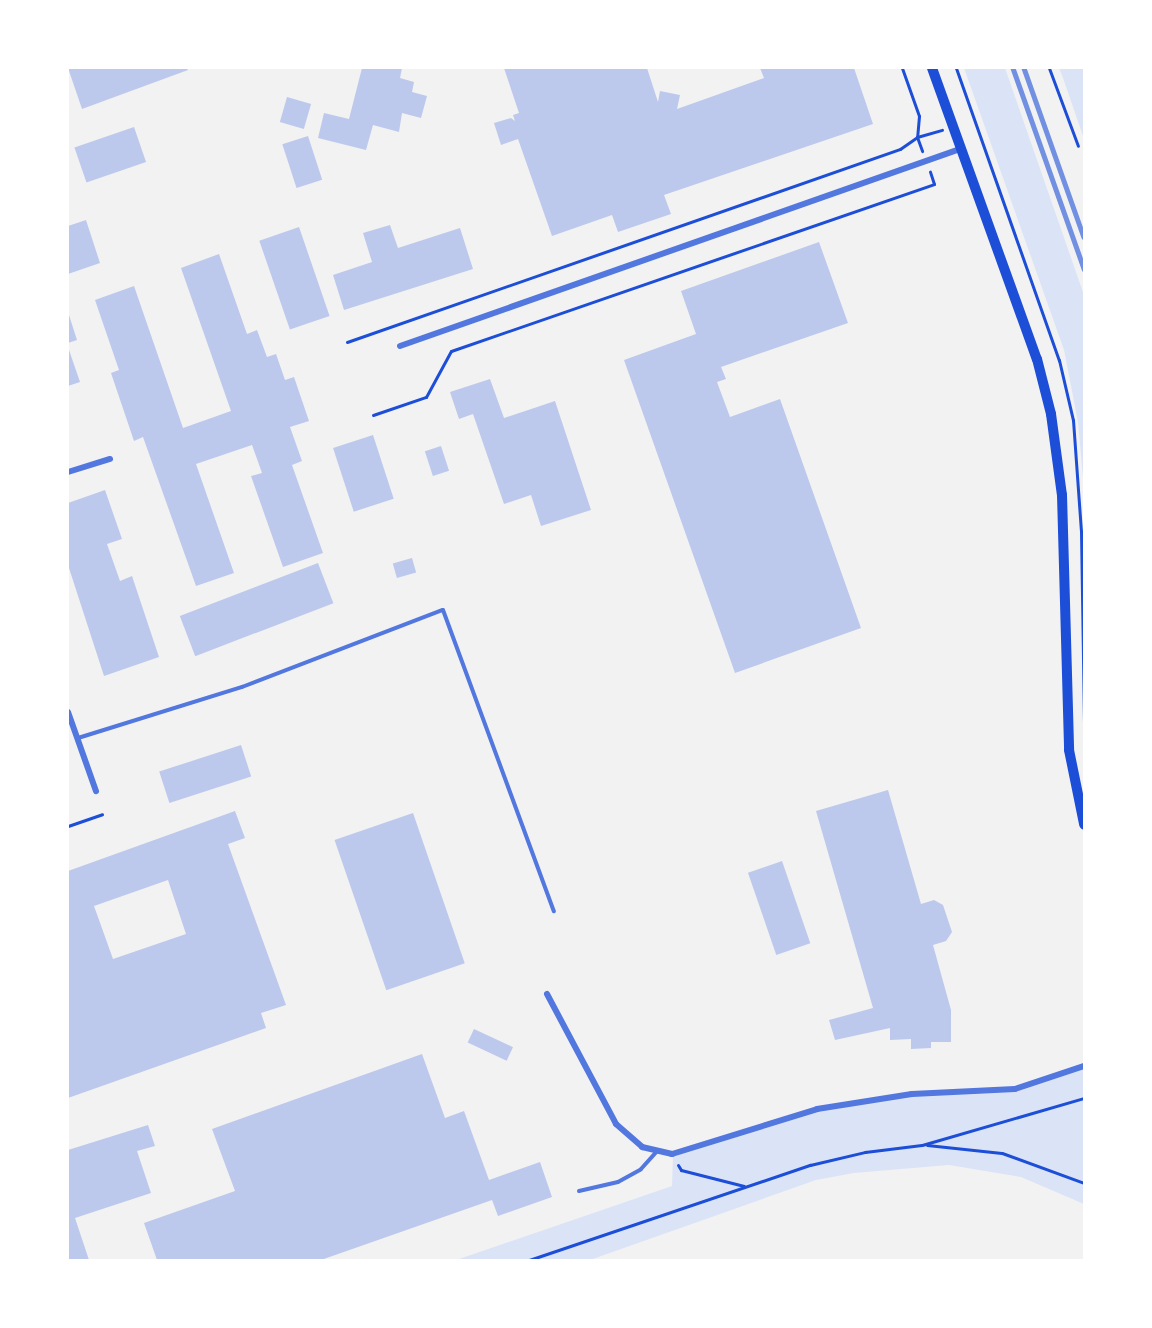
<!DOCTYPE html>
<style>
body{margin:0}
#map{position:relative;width:1152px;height:1328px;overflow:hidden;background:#f2f2f2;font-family:Ubuntu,sans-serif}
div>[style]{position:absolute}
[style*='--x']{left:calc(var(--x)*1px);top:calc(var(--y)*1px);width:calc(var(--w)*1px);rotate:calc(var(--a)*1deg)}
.green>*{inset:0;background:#dbe4f7}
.building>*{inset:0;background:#bdc9ec;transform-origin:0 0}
.path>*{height:3px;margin:-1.5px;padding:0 1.5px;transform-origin:1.5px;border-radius:1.5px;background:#1d4ed8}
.service>*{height:4px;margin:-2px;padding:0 2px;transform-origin:2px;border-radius:2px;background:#5277de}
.minor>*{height:6px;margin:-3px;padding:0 3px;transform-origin:3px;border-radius:3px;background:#5277de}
.secondary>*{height:10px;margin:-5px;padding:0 5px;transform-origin:5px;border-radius:5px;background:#1d4ed8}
.rail>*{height:4.5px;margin:-2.25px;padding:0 2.25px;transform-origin:2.25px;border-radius:2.25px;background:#7290e2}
span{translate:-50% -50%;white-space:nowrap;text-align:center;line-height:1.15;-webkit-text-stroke:5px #fff;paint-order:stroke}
.frame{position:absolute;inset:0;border:69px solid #fff;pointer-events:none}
</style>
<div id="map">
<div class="green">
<div style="clip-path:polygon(964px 68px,1005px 68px,1084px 295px,1084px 489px,1078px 422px,1064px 350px)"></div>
<div style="clip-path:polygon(1059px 68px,1084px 68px,1084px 139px,1063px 78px)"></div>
<div style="clip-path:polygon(1084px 1067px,1084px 1204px,1021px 1177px,949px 1165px,854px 1173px,816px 1180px,590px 1260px,456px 1260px,672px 1186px,673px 1155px,818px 1110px,912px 1096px,1015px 1090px)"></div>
</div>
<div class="building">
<div style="clip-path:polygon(68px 68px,187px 68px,188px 70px,82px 109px)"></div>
<div style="clip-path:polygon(362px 68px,402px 68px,400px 78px,414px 82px,412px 92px,427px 96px,421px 118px,402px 113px,399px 132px,373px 125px,366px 150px,318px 138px,324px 113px,349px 119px)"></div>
<div style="clip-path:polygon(504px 68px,647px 68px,658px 102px,660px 91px,680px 95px,677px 109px,764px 78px,760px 68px,854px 68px,873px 124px,664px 195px,671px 214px,618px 232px,612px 215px,552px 236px,518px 139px,501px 145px,494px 123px,511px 118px,515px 121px,513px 115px,519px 113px)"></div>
<div style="left:287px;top:97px;width:25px;height:26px;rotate:16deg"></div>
<div style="left:134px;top:127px;width:37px;height:63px;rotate:71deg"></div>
<div style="left:308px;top:136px;width:46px;height:27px;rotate:72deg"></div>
<div style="clip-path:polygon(86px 220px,100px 263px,68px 274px,68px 226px)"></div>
<div style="clip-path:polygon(390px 225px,398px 248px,460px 228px,473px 269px,344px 310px,333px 275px,372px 262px,363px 233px)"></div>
<div style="left:299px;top:227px;width:94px;height:42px;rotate:71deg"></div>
<div style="clip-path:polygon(819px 242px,848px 323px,721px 367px,726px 379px,717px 382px,730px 417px,780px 399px,861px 628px,735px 673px,624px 360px,696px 334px,681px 291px)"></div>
<div style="clip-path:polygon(219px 254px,247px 334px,257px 330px,267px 357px,276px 354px,285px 380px,294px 377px,309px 421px,290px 427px,302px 461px,292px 465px,323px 553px,283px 567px,251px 476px,262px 473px,252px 445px,196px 464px,234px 573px,196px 586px,143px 437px,134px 441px,111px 373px,119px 370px,95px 300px,134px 286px,183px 428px,231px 411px,181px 268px)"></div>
<div style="clip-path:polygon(68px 312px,77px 340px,68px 343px)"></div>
<div style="clip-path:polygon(68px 347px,80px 382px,68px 386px)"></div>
<div style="clip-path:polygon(490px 379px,504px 418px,555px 401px,591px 510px,541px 526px,531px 495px,504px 504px,473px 414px,459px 419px,450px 392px)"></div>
<div style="left:373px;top:435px;width:67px;height:42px;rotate:72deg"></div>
<div style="left:441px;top:446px;width:26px;height:17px;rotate:72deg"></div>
<div style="clip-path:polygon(105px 490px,122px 539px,107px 544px,120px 581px,132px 576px,159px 657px,104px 676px,68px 565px,68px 503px)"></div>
<div style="left:412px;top:558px;width:15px;height:20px;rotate:74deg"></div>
<div style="left:318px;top:563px;width:43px;height:148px;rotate:69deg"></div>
<div style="left:241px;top:745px;width:33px;height:86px;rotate:72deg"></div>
<div style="clip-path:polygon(888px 790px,921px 904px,934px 900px,943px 905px,952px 932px,946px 941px,933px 945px,951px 1010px,951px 1042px,931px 1042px,931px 1048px,911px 1049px,911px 1039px,890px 1040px,890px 1028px,835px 1040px,829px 1020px,873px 1008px,816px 811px)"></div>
<div style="clip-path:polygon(evenodd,235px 811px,245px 838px,228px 844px,286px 1005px,261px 1013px,266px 1028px,68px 1098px,68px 871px,235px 811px,168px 880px,186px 934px,113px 959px,94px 906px,168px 880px)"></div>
<div style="left:413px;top:813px;width:159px;height:83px;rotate:71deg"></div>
<div style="left:782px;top:861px;width:87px;height:36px;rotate:71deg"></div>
<div style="left:474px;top:1029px;width:43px;height:15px;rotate:25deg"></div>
<div style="clip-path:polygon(422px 1054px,445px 1118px,464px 1111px,489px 1180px,540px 1162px,552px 1197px,498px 1216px,492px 1200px,321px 1260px,157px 1260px,144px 1223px,235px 1191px,212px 1129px)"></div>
<div style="clip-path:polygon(148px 1125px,155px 1146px,137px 1151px,151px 1193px,75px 1218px,89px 1260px,68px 1260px,68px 1150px)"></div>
</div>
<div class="path">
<div style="--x:902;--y:68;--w:51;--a:70.5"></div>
<div style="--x:919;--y:116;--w:21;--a:95"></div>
<div style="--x:917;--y:137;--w:15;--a:70"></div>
<div style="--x:956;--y:68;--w:310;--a:70.6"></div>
<div style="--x:1059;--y:360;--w:62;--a:76.9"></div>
<div style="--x:1073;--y:420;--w:111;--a:85.9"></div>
<div style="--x:1081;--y:531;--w:192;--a:89.1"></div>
<div style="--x:1049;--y:68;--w:83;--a:69.6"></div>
<div style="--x:347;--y:342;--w:586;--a:-19.24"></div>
<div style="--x:900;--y:149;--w:21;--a:-35"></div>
<div style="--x:917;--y:137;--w:26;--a:-16"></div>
<div style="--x:373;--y:415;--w:56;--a:-18.8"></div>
<div style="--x:426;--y:397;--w:52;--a:-61.5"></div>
<div style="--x:451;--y:351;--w:511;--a:-19.07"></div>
<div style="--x:934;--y:184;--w:13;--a:-108"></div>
<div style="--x:68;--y:826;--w:36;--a:-19"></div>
<div style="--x:927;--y:1145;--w:75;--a:6.1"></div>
<div style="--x:1002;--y:1153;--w:87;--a:20.1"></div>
<div style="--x:678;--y:1165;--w:6;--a:59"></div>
<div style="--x:681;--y:1170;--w:65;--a:14.3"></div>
<div style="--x:529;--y:1260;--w:297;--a:-18.7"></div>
<div style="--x:810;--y:1165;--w:57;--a:-13.3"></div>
<div style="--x:865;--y:1152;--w:57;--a:-7"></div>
<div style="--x:922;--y:1145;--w:169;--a:-16.2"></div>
</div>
<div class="service">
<div style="--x:78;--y:738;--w:172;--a:-17.3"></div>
<div style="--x:242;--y:687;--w:215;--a:-21"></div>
<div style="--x:443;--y:610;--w:321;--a:69.8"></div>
<div style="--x:579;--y:1191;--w:40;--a:-13"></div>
<div style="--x:618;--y:1182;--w:26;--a:-29"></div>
<div style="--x:641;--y:1169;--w:24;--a:-48"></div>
</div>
<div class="minor">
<div style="--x:400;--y:346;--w:594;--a:-19.38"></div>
<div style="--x:68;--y:472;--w:44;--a:-17.2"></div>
<div style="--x:68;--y:712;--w:84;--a:70.5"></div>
<div style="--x:547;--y:994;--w:147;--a:62"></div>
<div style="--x:616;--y:1124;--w:35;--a:41"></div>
<div style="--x:642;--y:1147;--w:31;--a:13"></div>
<div style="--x:672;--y:1154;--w:152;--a:-17.2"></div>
<div style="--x:817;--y:1109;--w:96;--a:-9"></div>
<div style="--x:912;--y:1094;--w:103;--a:-2.8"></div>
<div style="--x:1015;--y:1089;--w:73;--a:-18.4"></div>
</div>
<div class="secondary">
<div style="--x:932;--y:68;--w:309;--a:70.2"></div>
<div style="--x:1037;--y:359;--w:57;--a:75.7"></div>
<div style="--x:1051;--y:414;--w:82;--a:82.3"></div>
<div style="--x:1062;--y:495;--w:255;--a:88.4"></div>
<div style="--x:1069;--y:750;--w:76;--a:78.5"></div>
</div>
<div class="rail">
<div style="--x:1013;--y:68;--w:213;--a:70.5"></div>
<div style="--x:1024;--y:68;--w:179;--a:70.5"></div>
</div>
<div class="frame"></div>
</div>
